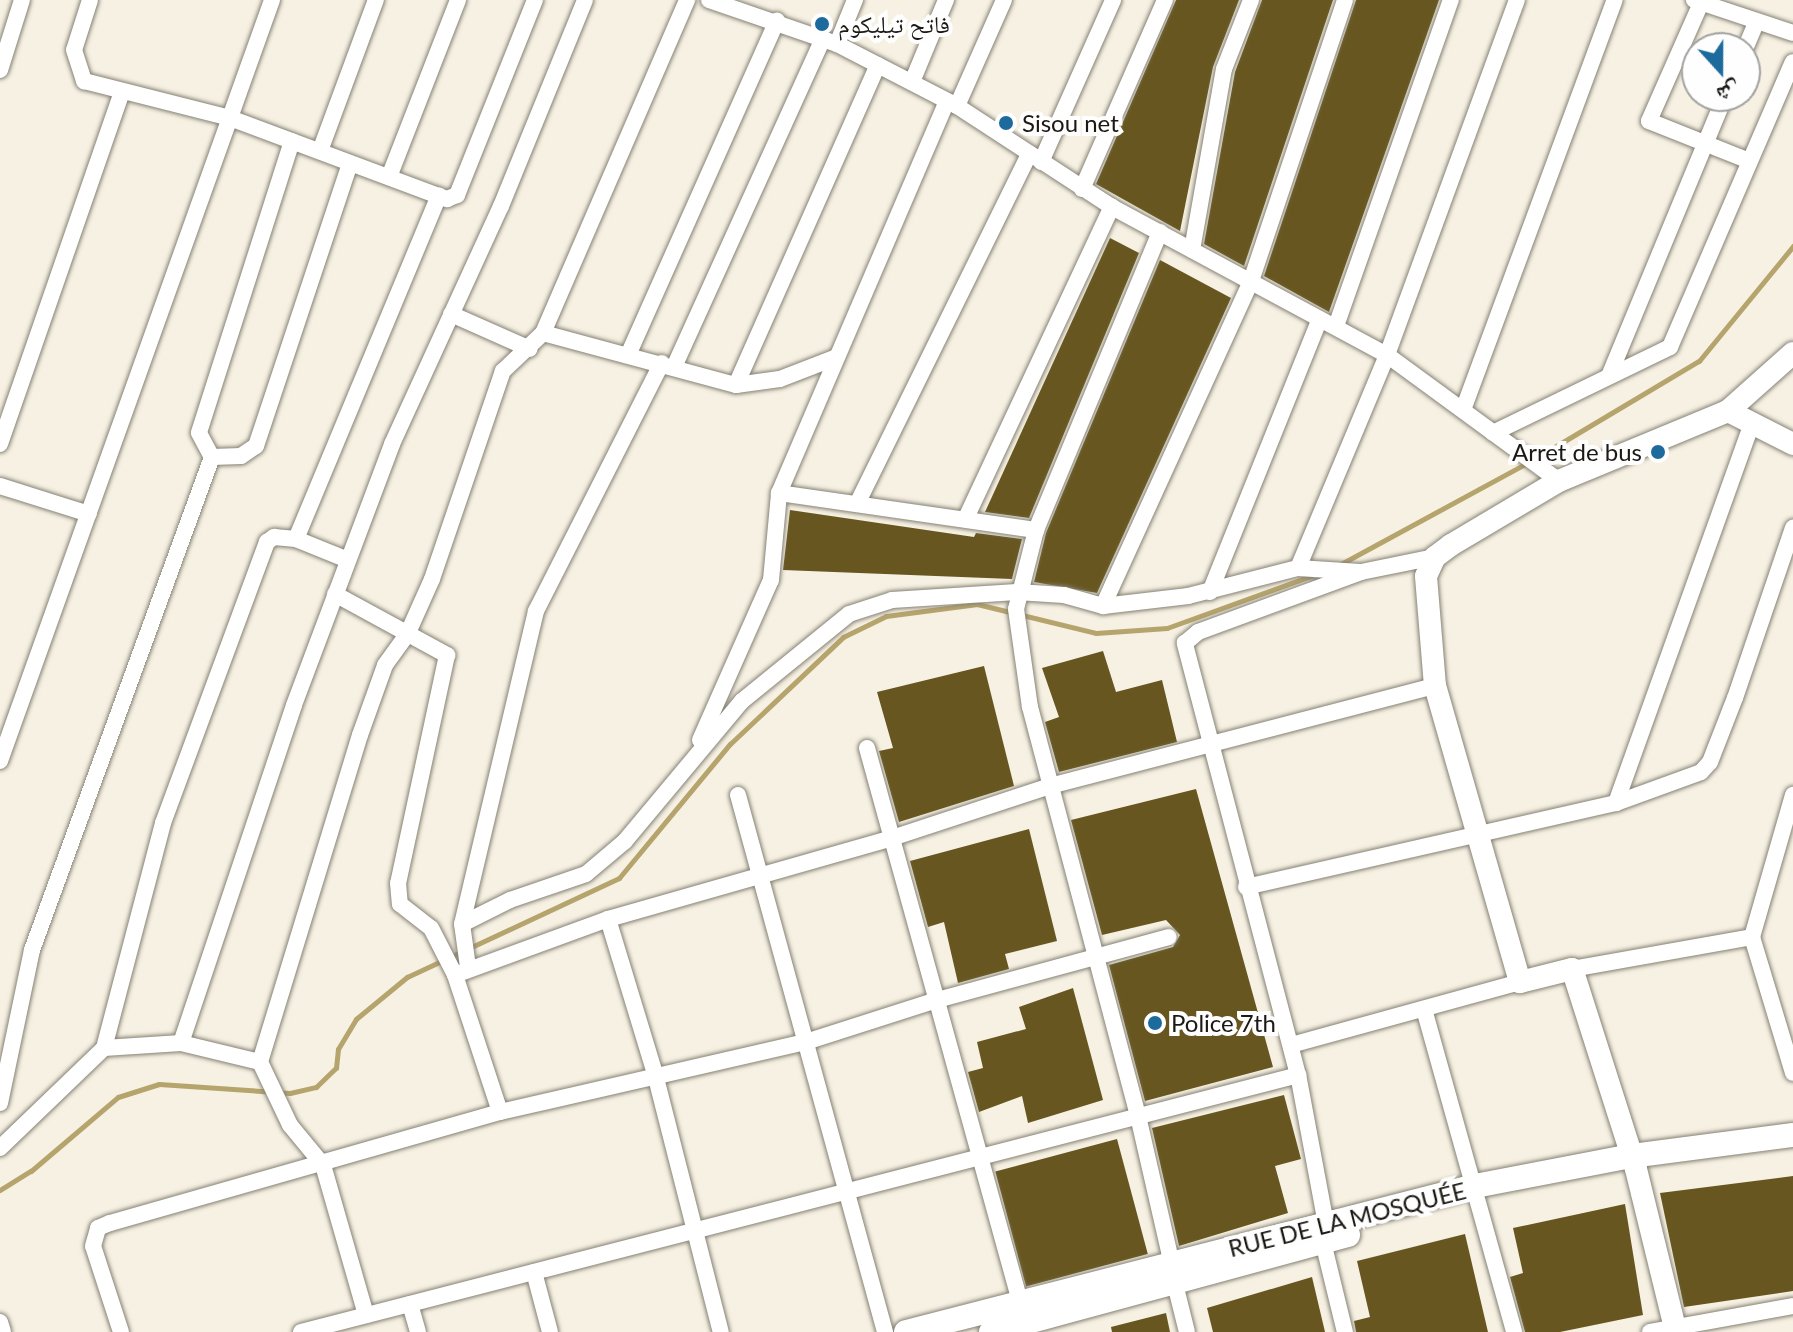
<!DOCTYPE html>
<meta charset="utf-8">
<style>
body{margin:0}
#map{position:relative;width:1793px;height:1332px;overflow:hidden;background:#f6f1e3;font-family:Lato,"Noto Naskh Arabic",sans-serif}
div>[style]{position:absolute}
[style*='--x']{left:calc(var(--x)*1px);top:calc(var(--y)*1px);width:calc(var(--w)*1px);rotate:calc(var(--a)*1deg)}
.stream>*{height:5px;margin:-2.5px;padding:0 2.5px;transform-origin:2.5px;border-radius:2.5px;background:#b6a46d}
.building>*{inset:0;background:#67561f;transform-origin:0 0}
.roads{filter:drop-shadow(0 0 2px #858174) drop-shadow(0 0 2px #858174)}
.minor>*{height:16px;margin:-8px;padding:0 8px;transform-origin:8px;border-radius:8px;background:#fff}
.tertiary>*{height:22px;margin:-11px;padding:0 11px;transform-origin:11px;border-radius:11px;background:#fff}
.secondary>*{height:24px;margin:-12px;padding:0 12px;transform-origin:12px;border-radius:12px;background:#fff}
.dots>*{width:22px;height:22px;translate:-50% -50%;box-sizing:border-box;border:4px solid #fefefe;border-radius:50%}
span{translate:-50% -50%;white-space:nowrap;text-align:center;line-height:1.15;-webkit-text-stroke:8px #fefefe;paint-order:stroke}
.poi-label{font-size:24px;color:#1b1914}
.left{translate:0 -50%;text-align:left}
.right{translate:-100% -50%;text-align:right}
.street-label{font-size:24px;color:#1b1914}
.north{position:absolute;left:1681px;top:32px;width:80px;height:80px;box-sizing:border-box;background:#fefefe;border:2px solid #a3a2a0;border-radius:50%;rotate:159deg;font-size:22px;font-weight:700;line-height:32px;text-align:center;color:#1b1914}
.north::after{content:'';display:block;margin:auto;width:28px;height:36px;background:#1d6b9d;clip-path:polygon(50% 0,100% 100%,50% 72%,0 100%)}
</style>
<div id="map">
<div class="stream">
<div style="--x:1536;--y:458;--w:190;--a:-30.8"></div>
<div style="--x:1699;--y:361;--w:149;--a:-50.7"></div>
<div style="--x:1339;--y:565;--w:214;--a:-28.5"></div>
<div style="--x:0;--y:1190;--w:36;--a:-32"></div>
<div style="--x:31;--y:1171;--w:114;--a:-40.4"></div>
<div style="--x:118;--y:1097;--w:43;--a:-17.6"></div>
<div style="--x:159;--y:1084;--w:131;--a:3.9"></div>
<div style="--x:290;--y:1093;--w:27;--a:-13"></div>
<div style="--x:316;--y:1087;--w:28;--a:-44"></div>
<div style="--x:336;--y:1068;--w:19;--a:-84"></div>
<div style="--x:338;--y:1049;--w:35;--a:-59"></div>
<div style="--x:356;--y:1019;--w:66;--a:-39.5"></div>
<div style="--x:407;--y:977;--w:234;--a:-25"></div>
<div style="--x:619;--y:878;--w:174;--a:-50.4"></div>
<div style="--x:730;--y:744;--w:156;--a:-43.4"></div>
<div style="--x:843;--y:637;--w:48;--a:-26"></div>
<div style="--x:886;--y:616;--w:92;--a:-7.5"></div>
<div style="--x:977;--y:604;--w:122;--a:13.7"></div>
<div style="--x:1096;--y:633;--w:71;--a:-4"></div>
<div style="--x:1167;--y:628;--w:153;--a:-19.9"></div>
</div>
<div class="building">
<div style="clip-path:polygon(1176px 0,1239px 0,1213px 67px,1180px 231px,1096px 184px)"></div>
<div style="clip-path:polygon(1262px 0,1333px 0,1244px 266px,1204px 244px,1235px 72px)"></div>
<div style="clip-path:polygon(1356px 0,1439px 0,1329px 312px,1264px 276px)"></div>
<div style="clip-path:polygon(1110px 238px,1139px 253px,1029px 518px,985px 512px)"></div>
<div style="clip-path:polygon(1160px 260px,1231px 298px,1097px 593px,1034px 582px,1046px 533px)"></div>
<div style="clip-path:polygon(790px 510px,974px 537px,976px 533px,1022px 539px,1012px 579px,783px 570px)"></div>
<div style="clip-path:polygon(1103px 651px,1116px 692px,1162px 680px,1177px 742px,1059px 772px,1045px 722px,1059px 717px,1042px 668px)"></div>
<div style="clip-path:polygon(984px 666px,1014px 786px,899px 822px,879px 751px,893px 748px,877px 692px)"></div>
<div style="clip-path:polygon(1196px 789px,1273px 1067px,1145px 1101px,1109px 965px,1173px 947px,1180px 935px,1166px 920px,1102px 935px,1071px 820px)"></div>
<div style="clip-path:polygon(1029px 829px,1057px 941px,1005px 954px,1009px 969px,958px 983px,944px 922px,928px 927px,910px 861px)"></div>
<div style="clip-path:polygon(1073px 988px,1103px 1100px,1028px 1123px,1022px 1096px,979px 1112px,968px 1072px,983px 1068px,977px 1042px,1026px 1029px,1019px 1007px)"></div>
<div style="clip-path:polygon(1284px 1095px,1301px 1159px,1275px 1166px,1288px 1213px,1179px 1246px,1152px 1128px)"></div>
<div style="left:1117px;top:1139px;width:119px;height:126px;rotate:75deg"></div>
<div style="clip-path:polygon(1793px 1176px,1793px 1291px,1684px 1307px,1660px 1193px)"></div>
<div style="clip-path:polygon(1625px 1204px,1643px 1315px,1560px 1332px,1525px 1332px,1510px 1277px,1523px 1273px,1513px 1228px)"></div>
<div style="clip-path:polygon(1465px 1234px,1488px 1332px,1356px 1332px,1354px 1321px,1370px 1317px,1357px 1261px)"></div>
<div style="clip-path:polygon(1312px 1277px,1325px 1332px,1213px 1332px,1207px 1308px)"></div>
<div style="clip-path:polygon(1166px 1313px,1170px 1332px,1112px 1332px,1111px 1327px)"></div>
</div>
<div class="roads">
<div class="minor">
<div style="--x:90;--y:0;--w:52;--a:107.7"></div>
<div style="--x:74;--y:50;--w:33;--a:72"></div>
<div style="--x:84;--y:81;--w:151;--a:14.2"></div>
<div style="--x:230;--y:118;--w:232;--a:20.5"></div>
<div style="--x:447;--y:199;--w:11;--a:-22"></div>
<div style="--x:457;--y:195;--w:210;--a:-68.2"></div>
<div style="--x:709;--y:0;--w:135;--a:19"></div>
<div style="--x:837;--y:44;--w:135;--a:27.3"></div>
<div style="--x:957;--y:106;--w:185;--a:33.1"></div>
<div style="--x:1112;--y:207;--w:312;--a:28.3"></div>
<div style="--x:1387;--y:355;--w:213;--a:36.2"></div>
<div style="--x:1694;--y:0;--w:104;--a:18.4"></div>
<div style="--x:1701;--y:3;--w:129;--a:113.8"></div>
<div style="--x:1649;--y:121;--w:105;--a:21.7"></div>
<div style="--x:837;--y:44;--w:48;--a:-67.8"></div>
<div style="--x:1745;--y:49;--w:30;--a:-67"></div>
<div style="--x:0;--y:70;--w:73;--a:-72.6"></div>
<div style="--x:912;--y:82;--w:89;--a:-67.5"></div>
<div style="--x:957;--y:106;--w:116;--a:-66.1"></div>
<div style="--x:292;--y:141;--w:306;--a:107.7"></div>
<div style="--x:199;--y:433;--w:27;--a:62"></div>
<div style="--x:212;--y:457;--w:29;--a:-2"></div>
<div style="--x:241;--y:456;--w:18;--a:-34"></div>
<div style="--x:256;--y:446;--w:298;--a:-71.6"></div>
<div style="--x:320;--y:151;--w:161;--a:-69.7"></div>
<div style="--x:1041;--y:162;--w:177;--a:-66"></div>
<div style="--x:389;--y:177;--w:190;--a:-68.7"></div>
<div style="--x:1082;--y:189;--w:206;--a:-66.3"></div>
<div style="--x:1160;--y:232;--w:323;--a:112.6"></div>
<div style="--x:1036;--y:530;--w:81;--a:104.2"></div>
<div style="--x:1016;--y:609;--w:99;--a:81.9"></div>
<div style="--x:1030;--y:707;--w:423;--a:75.2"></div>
<div style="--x:1138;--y:1116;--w:152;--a:77.1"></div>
<div style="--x:1192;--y:250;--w:184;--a:-80"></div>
<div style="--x:1224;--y:69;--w:74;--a:-68.6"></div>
<div style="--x:451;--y:314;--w:86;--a:23.9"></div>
<div style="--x:1336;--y:326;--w:346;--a:-70.6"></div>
<div style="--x:543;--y:333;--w:200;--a:15.1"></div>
<div style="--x:736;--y:385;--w:44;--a:-7.8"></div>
<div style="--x:780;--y:379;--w:61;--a:-21.1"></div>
<div style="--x:629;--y:353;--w:364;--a:-66"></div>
<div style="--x:674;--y:367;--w:361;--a:-65.6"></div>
<div style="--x:1609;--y:376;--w:303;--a:-67.5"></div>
<div style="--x:736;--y:385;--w:350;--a:-66.1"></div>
<div style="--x:1463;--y:410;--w:437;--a:-69.7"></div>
<div style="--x:1493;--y:433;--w:197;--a:-25.9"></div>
<div style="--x:1670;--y:347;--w:310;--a:-66.7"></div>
<div style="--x:0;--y:444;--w:373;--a:-70.9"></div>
<div style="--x:0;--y:486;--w:93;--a:17.5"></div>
<div style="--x:779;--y:493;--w:260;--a:8.2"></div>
<div style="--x:858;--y:502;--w:388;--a:-63.8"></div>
<div style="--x:966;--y:518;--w:344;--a:-64.9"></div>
<div style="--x:296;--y:539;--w:372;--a:-67.4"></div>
<div style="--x:1298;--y:568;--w:231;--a:-67.3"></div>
<div style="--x:1387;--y:355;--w:378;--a:-69.9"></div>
<div style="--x:1210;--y:592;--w:294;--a:-68.1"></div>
<div style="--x:335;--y:594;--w:128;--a:28.6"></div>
<div style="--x:447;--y:655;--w:233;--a:102.1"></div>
<div style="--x:398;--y:883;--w:21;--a:85"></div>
<div style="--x:400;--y:904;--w:39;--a:38"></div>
<div style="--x:431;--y:928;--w:53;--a:62.9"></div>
<div style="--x:455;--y:975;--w:144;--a:71.8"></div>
<div style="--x:1103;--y:606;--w:86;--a:-6.7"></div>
<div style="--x:1188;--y:596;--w:114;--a:-14.3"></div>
<div style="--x:1298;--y:568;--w:62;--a:3.7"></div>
<div style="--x:700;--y:740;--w:175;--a:-66.1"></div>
<div style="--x:771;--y:580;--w:87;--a:-84.7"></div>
<div style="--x:779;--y:493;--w:424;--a:-66.8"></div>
<div style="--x:867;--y:748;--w:582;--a:74.55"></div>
<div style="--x:0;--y:761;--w:808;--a:-70.33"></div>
<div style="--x:738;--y:795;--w:557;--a:74.69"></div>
<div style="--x:1616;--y:803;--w:406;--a:-70.3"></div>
<div style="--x:1246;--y:887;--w:379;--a:-12.8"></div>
<div style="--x:1616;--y:803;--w:90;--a:-20"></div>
<div style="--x:1701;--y:772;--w:13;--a:-48"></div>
<div style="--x:1710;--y:762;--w:69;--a:-68.7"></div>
<div style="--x:1735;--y:698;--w:180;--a:-71.2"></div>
<div style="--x:608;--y:919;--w:162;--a:73.1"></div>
<div style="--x:655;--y:1074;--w:266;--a:75.7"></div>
<div style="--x:462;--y:924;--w:322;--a:-76.7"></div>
<div style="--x:536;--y:611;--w:278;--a:-63.1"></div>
<div style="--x:1752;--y:937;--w:148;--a:-73.9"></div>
<div style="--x:468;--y:967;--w:43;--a:-97.9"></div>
<div style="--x:462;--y:924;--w:54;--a:-26.6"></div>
<div style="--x:510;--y:900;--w:80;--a:-18.9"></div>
<div style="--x:586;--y:874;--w:51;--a:-40.2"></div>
<div style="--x:625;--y:841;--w:182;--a:-50.1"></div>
<div style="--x:742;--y:701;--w:138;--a:-39.1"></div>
<div style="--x:849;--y:614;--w:45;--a:-18"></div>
<div style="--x:892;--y:600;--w:125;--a:-3.7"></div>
<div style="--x:1017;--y:592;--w:47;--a:3.7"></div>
<div style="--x:1064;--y:595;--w:41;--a:15.8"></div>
<div style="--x:1103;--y:606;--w:357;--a:-65.5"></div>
<div style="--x:1251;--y:281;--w:296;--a:-71.5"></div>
<div style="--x:1572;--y:969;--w:183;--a:-10.1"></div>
<div style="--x:1752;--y:937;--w:142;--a:73.2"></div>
<div style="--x:455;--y:975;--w:163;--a:-20.1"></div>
<div style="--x:608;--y:919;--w:295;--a:-15.9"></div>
<div style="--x:892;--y:838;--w:166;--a:-18.2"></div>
<div style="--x:1050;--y:786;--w:398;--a:-14.6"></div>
<div style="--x:1424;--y:1009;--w:335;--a:74.4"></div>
<div style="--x:181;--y:1043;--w:356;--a:-71.5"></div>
<div style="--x:294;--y:705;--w:279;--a:-69.4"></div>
<div style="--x:392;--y:444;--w:262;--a:-65.4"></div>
<div style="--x:501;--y:206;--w:222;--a:-67.8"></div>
<div style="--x:1291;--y:1045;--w:238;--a:-15.4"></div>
<div style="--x:104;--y:1048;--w:233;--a:-75.3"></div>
<div style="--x:163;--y:823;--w:300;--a:-69.7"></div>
<div style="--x:267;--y:542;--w:9;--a:-36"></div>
<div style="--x:274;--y:537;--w:22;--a:5"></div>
<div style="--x:296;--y:539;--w:56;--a:22"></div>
<div style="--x:260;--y:1062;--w:342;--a:-73"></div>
<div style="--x:360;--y:735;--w:74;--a:-70.3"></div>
<div style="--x:385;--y:665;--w:37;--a:-54"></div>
<div style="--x:407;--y:635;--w:61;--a:-65.9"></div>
<div style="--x:432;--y:579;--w:220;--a:-71.2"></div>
<div style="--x:503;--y:371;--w:55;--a:-43.5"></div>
<div style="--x:543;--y:333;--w:363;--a:-66.6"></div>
<div style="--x:0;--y:1103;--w:156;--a:-78.2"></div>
<div style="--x:32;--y:950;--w:525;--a:-69.94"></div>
<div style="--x:0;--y:1148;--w:144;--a:-43.9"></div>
<div style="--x:104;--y:1048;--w:77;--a:-3.7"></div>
<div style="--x:181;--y:1043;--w:81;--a:13.5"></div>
<div style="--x:260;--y:1062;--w:70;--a:64.5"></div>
<div style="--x:290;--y:1125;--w:52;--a:50.5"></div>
<div style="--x:323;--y:1165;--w:156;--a:74"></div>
<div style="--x:1326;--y:1224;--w:152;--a:-100.6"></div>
<div style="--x:1298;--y:1075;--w:447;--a:-104.7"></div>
<div style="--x:1185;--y:643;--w:17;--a:-40"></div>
<div style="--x:1198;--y:632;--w:174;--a:-20.2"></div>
<div style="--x:1361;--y:572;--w:76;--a:-11.5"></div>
<div style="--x:1323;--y:1242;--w:93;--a:76.3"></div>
<div style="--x:534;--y:1272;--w:62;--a:75.1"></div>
<div style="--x:1175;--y:1284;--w:49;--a:76"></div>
<div style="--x:410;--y:1304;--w:29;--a:74"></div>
<div style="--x:0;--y:1322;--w:10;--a:73"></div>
<div style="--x:121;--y:1332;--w:90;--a:-108"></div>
<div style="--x:93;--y:1246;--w:19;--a:-74"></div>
<div style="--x:98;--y:1228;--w:13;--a:-23"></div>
<div style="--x:110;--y:1223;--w:405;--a:-15.9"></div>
<div style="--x:500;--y:1112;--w:317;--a:-12.9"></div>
<div style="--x:809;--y:1041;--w:134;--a:-17.8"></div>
<div style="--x:937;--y:1000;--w:240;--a:-15.2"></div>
<div style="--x:301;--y:1332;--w:1030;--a:-14.45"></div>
<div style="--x:1650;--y:1332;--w:145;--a:-10.3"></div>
</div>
<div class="tertiary">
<div style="--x:1728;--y:411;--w:73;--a:26.9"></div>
<div style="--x:1676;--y:1332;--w:168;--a:-103.8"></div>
<div style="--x:1636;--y:1169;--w:210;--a:-107.7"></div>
<div style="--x:1572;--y:969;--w:54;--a:166"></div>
<div style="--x:1520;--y:982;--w:308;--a:-106"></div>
<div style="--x:1435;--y:686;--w:110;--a:-94.7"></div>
<div style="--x:1426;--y:576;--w:21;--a:-65"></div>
<div style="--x:1435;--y:557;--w:20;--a:-37"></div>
<div style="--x:1451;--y:545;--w:126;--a:-30.7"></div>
<div style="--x:1559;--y:481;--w:183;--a:-22.5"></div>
<div style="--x:1728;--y:411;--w:87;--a:-41.7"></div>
</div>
<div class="secondary">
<div style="--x:906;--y:1332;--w:587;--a:-14.39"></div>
<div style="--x:1475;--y:1186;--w:159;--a:-10.9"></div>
<div style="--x:1631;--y:1156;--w:163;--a:-7.4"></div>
<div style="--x:991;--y:1332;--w:370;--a:-15.2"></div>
</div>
</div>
<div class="dots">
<div style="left:822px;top:24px;background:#1d6b9d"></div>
<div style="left:1006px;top:123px;background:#1d6b9d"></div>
<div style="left:1658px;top:452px;background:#1d6b9d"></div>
<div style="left:1155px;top:1023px;background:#1d6b9d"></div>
</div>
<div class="poi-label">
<span class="left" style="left:838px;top:24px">فاتح تيليكوم</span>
<span class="left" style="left:1022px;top:123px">Sisou net</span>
<span class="right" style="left:1642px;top:452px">Arret de bus</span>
<span class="left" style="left:1171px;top:1023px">Police 7th</span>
</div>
<div class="street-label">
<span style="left:1347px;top:1219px;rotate:-14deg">RUE DE LA MOSQUÉE</span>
</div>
<div class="north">ش</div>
</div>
